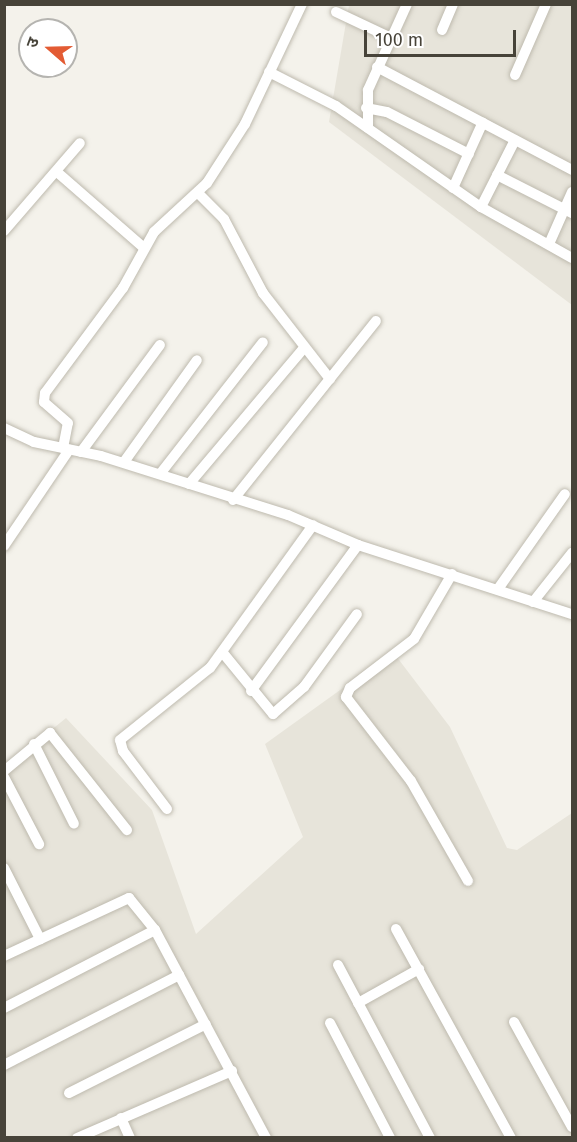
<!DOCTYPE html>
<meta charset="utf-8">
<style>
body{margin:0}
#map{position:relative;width:577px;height:1142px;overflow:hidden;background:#f4f2eb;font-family:"Fira Sans","Noto Sans Devanagari",sans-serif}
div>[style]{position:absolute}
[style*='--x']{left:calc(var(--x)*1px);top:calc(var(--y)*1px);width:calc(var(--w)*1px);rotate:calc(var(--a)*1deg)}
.residential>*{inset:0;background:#e7e4da}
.roads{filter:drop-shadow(0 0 2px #bebaae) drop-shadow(0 0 2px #bebaae)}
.street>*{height:10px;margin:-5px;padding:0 5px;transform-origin:5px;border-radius:5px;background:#fff}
span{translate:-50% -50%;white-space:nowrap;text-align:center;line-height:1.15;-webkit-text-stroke:5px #fff;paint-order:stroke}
.frame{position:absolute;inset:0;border:6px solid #474339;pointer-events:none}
.north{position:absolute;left:18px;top:18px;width:60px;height:60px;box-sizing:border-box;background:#fff;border:2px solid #b5b4b0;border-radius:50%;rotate:290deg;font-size:16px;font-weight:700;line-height:24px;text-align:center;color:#474339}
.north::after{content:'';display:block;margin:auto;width:21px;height:27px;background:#e35b33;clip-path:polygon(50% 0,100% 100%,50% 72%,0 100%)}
.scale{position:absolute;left:364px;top:30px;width:152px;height:27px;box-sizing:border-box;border:3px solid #474339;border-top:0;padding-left:8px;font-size:18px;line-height:21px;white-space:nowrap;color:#474339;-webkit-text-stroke:4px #fff;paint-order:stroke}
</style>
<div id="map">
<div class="residential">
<div style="clip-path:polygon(349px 5px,572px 5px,572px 305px,329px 122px)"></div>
<div style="clip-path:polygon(393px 652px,450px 727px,507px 848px,517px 850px,572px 813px,572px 1137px,5px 1138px,5px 768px,66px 718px,152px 810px,196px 934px,303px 837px,265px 744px)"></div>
</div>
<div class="roads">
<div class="street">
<div style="--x:336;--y:12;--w:61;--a:25.3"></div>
<div style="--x:442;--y:30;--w:28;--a:-67"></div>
<div style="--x:377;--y:67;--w:221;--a:27.8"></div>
<div style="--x:269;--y:72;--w:75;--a:26.9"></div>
<div style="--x:336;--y:106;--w:177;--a:34.9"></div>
<div style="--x:481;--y:207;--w:104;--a:29.3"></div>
<div style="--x:515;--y:75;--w:77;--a:-66.4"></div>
<div style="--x:366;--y:108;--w:21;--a:11"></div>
<div style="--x:387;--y:112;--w:92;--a:27.1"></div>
<div style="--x:368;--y:128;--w:38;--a:-90"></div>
<div style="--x:368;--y:90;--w:94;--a:-65.6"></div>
<div style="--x:57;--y:172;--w:114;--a:41.1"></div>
<div style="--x:497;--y:175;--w:84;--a:26.9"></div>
<div style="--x:453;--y:188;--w:72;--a:-65.6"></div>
<div style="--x:198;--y:193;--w:37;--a:45"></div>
<div style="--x:224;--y:219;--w:84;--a:62.2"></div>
<div style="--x:263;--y:293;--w:109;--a:52.1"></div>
<div style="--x:481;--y:207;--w:75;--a:-63.1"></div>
<div style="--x:4;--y:231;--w:116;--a:-49.2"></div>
<div style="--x:549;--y:244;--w:57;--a:-66.1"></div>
<div style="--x:4;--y:428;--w:33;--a:25"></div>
<div style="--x:34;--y:442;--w:68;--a:11.8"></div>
<div style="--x:101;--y:456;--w:196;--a:17.5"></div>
<div style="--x:288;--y:515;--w:76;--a:23.2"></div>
<div style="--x:358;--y:545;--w:225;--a:17.9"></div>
<div style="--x:63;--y:448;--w:25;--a:-79"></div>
<div style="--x:68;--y:423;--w:32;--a:-139"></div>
<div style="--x:44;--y:402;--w:9;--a:-84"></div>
<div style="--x:45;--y:393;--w:131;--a:-53.4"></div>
<div style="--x:123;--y:288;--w:64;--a:-61"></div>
<div style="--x:154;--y:232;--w:72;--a:-42.8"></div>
<div style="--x:207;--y:183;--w:70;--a:-57.2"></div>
<div style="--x:245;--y:124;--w:133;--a:-64.6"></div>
<div style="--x:81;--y:452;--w:133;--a:-53.6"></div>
<div style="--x:124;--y:462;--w:125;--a:-54.4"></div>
<div style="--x:160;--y:474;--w:167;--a:-52"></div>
<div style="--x:189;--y:484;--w:178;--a:-49.8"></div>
<div style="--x:233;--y:500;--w:229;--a:-51.4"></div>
<div style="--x:4;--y:546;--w:116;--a:-55.9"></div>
<div style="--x:452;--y:574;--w:75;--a:120.3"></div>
<div style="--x:414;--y:639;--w:81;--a:142.6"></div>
<div style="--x:350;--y:688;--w:10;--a:114"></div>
<div style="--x:346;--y:697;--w:106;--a:52.3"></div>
<div style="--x:411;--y:781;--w:115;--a:60.3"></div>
<div style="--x:498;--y:589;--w:116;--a:-54.8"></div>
<div style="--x:533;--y:602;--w:63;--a:-51.5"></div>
<div style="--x:223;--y:653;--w:79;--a:50.7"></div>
<div style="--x:273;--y:714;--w:41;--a:-41.1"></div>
<div style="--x:304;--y:687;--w:90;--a:-54"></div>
<div style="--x:251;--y:691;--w:181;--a:-53.8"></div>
<div style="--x:34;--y:744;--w:89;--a:63.4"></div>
<div style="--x:4;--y:771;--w:60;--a:-39.6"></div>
<div style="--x:50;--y:733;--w:124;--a:51.6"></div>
<div style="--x:4;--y:777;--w:76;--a:62.4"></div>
<div style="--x:167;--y:809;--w:73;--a:-127.2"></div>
<div style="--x:123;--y:751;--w:11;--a:-105"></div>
<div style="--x:120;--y:740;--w:115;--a:-38.7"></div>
<div style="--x:210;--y:668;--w:176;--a:-54.2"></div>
<div style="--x:4;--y:868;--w:80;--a:63.1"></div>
<div style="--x:396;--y:929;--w:239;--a:61.2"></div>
<div style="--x:4;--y:956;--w:138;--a:-24.9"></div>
<div style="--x:129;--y:898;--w:41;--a:50.9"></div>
<div style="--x:155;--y:930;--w:236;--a:61.9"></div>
<div style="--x:338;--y:965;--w:196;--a:62"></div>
<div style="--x:358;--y:1003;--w:70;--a:-29.1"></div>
<div style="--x:4;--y:1008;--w:170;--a:-27.3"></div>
<div style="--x:514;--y:1022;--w:120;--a:61.1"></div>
<div style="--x:330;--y:1023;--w:130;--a:62.4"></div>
<div style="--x:4;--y:1065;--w:197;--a:-27.2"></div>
<div style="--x:69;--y:1093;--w:153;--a:-26.7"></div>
<div style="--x:121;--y:1118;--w:22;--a:66"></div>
<div style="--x:77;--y:1138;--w:169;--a:-23.4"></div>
</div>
</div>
<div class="frame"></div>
<div class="north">उ</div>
<div class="scale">100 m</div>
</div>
